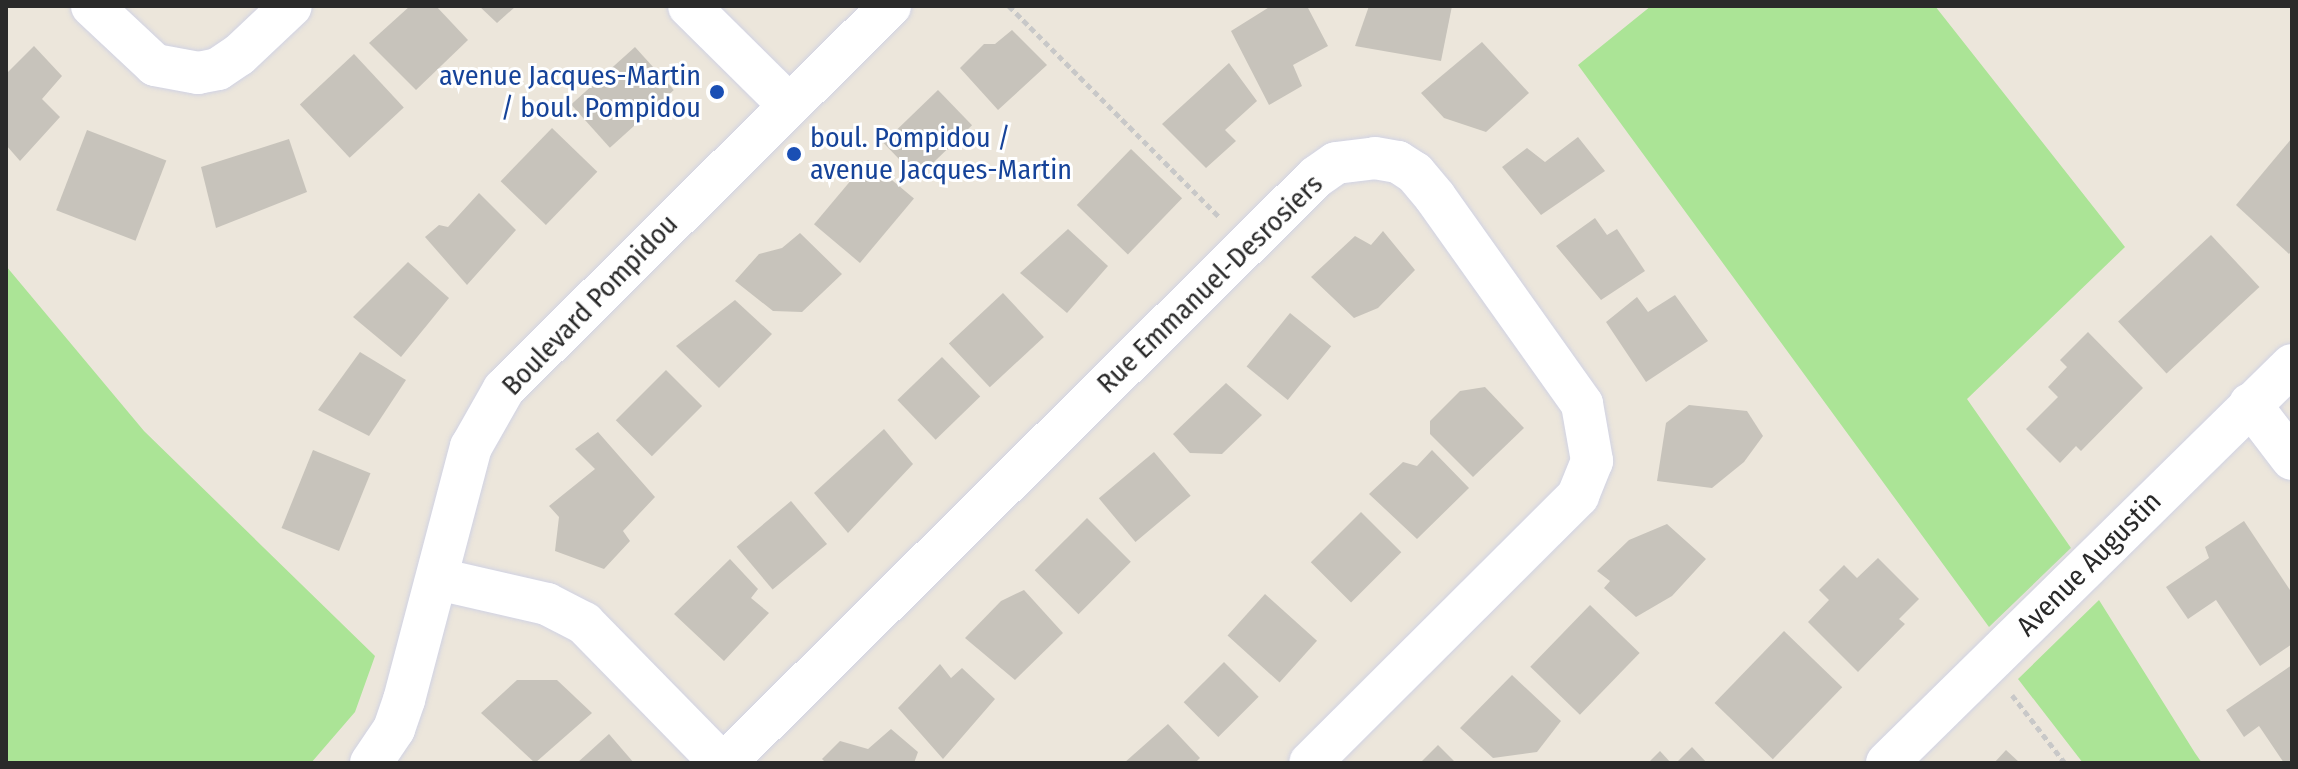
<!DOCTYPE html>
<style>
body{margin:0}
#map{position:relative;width:2298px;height:769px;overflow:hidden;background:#ece6db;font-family:"Fira Sans Condensed",sans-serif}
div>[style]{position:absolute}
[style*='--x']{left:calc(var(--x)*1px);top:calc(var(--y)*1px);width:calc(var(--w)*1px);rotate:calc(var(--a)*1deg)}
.green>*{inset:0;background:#abe496}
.building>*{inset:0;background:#c7c3bb;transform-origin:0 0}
.path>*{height:5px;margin-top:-2.5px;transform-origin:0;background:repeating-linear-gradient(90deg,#c8c8c8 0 6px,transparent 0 10px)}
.roads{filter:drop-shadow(0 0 2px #d0d2e3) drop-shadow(0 0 2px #d0d2e3)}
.minor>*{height:42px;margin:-21px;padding:0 21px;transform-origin:21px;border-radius:21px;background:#fff}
.dots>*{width:22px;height:22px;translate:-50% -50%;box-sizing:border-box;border:4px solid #fff;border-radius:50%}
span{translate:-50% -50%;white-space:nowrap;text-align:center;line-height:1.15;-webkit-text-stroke:6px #fff;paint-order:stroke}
.transit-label{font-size:28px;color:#164399}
.right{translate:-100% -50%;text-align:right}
.left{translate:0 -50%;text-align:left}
.street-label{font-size:28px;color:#2a2a2a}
.frame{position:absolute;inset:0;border:8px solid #2a2a2a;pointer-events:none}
</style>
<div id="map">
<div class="green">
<div style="clip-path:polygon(1651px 6px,1935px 6px,2125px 247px,1967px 399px,2071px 548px,1989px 627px,1578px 65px)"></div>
<div style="clip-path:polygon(6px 266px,144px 431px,375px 656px,355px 712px,311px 763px,6px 763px)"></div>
<div style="clip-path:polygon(2099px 600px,2195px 753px,2202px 763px,2083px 763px,2018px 679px)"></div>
</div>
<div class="building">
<div style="clip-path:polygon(410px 6px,436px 6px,468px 40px,416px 90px,369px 43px)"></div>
<div style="clip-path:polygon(479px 6px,516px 6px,497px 23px)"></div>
<div style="clip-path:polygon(1271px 6px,1307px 6px,1328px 46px,1293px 65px,1302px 86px,1269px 105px,1231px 31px)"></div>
<div style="clip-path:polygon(1369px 6px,1452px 6px,1441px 61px,1355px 46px)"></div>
<div style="clip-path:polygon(1012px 30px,1047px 65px,998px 110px,960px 68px,984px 44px,995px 44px)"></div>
<div style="clip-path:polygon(1482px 42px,1529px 93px,1486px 132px,1444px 118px,1421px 93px)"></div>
<div style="clip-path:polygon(34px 46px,62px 76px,42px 99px,60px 117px,20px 161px,6px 145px,6px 74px)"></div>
<div style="left:635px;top:47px;width:58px;height:86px;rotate:48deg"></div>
<div style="left:354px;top:54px;width:73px;height:74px;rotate:47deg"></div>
<div style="clip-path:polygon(1229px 63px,1257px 101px,1225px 130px,1236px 141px,1206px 168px,1162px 124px)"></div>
<div style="left:938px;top:90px;width:49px;height:76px;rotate:46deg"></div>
<div style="left:552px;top:128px;width:63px;height:74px;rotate:44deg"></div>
<div style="left:87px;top:130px;width:85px;height:86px;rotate:21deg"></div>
<div style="clip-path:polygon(1578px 137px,1605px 171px,1541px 215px,1502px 167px,1527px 148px,1545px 162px)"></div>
<div style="clip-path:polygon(2292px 138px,2292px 250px,2289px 254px,2236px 205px)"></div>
<div style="clip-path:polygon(289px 139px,307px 192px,216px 228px,201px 167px)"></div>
<div style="left:1131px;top:149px;width:71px;height:78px;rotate:44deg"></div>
<div style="left:868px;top:160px;width:60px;height:84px;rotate:40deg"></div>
<div style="clip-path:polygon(479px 193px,516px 230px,467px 285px,425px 237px,439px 225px,448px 227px)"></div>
<div style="clip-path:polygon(1595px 218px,1607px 235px,1617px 229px,1645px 271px,1601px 300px,1556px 246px)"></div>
<div style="clip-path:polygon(1068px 229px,1108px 266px,1067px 313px,1020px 273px)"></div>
<div style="clip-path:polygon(1383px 231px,1415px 270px,1378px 308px,1354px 318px,1311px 277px,1355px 236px,1371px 245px)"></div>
<div style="clip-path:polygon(800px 233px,842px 274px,802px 312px,773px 311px,735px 281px,759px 254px,782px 248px)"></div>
<div style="left:2211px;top:235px;width:71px;height:127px;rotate:47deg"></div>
<div style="clip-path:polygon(408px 262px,449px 298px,401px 357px,353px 317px)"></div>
<div style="left:1003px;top:293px;width:60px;height:74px;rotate:47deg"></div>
<div style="clip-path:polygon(1675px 295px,1708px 341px,1646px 382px,1606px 322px,1637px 297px,1648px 312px)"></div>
<div style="clip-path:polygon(735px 300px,772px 334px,719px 388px,676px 346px)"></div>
<div style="left:1290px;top:313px;width:53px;height:69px;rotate:39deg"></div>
<div style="clip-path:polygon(2088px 332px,2143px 388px,2081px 451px,2076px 446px,2060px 463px,2026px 429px,2058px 397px,2048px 387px,2067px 367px,2060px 360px)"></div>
<div style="clip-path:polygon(360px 352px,406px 380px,369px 436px,318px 410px)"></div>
<div style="left:942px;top:357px;width:55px;height:62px;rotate:46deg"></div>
<div style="left:666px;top:370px;width:51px;height:71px;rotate:45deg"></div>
<div style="clip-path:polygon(1226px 383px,1262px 415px,1222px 454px,1190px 453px,1173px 434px)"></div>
<div style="clip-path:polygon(1485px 387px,1524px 428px,1473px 477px,1430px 434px,1430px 421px,1460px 391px)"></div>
<div style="clip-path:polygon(1689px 405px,1747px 411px,1763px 436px,1744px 462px,1712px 488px,1657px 481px,1666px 423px)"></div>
<div style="clip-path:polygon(884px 429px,913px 464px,848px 533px,814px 493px)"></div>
<div style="clip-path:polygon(598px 432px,655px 497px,623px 531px,630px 541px,604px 569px,555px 551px,559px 517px,549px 506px,595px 469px,575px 449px)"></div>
<div style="left:313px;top:450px;width:62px;height:84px;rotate:22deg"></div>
<div style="clip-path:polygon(1432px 450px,1469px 488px,1417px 539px,1369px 494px,1403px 462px,1417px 466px)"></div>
<div style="left:1154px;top:452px;width:57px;height:72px;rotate:50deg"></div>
<div style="left:791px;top:501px;width:56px;height:71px;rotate:50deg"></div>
<div style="left:1361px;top:512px;width:57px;height:71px;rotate:45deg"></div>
<div style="left:1087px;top:518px;width:62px;height:74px;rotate:45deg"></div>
<div style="clip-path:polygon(2244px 521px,2292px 593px,2292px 644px,2260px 666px,2216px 600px,2188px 619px,2166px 587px,2209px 558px,2205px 547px)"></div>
<div style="clip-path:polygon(1667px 524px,1706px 559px,1672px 596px,1636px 617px,1604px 588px,1610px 581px,1597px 571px,1629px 540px)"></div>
<div style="clip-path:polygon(1878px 558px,1919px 599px,1899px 619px,1905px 624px,1858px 672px,1808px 622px,1829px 600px,1819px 590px,1844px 565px,1857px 578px)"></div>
<div style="clip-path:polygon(730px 559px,758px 589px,751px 598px,769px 613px,724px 661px,674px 614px)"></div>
<div style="clip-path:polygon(1024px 590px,1063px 633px,1015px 680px,965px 638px,1001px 601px)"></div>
<div style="left:1265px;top:594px;width:70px;height:56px;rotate:42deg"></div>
<div style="left:1590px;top:605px;width:69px;height:86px;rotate:44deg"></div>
<div style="left:1784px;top:631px;width:81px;height:100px;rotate:44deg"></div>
<div style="left:1224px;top:662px;width:49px;height:57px;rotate:45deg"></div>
<div style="clip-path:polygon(940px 664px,951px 678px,962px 668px,995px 699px,943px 759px,898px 708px)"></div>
<div style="clip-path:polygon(2292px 665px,2292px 763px,2284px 763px,2259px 726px,2244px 737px,2226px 710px)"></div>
<div style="clip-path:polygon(1512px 675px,1561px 721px,1537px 752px,1493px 758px,1460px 728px)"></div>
<div style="clip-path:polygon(517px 680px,557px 680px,592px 713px,535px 763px,481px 713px)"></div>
<div style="clip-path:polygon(1168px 724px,1200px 758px,1195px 763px,1124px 763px)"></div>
<div style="clip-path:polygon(891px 729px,918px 752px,914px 763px,826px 763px,822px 759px,840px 741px,868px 749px)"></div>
<div style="clip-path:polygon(609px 734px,634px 763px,577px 763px)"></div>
<div style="clip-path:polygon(1438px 745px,1456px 763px,1420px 763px)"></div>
<div style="clip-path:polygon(1692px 747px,1707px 763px,1676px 763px)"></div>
<div style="clip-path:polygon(2006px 750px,2020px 763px,1994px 763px)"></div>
<div style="clip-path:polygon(1660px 751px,1671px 763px,1648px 763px)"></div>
</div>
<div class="path">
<div style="--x:1009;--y:6;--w:299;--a:45.1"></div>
<div style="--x:2012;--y:695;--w:86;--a:52.1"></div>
</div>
<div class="roads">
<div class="minor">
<div style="--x:92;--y:6;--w:86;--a:43.1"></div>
<div style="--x:155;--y:65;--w:44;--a:10.5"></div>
<div style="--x:198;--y:73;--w:20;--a:-11"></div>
<div style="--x:218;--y:69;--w:25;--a:-34"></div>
<div style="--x:239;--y:55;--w:71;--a:-43.3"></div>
<div style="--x:689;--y:6;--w:141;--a:44.7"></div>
<div style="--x:2250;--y:404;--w:69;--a:52.6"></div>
<div style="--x:438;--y:579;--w:112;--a:12.9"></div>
<div style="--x:547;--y:604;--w:42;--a:27.2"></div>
<div style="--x:584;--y:623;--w:196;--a:45.6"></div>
<div style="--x:371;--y:763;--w:41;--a:-55.9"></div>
<div style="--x:394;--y:729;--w:31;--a:-71"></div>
<div style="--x:404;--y:700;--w:262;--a:-75.2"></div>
<div style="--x:471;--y:447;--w:67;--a:-60.4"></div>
<div style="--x:504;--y:389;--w:544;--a:-44.78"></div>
<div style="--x:725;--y:763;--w:832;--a:-44.76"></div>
<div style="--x:1316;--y:177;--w:24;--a:-35"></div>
<div style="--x:1336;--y:163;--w:39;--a:-7"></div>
<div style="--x:1375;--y:158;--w:23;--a:10"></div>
<div style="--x:1398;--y:162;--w:20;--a:33"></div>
<div style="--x:1415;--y:173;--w:31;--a:50"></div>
<div style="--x:1435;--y:197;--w:254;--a:54.6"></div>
<div style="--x:1582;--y:404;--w:58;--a:80"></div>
<div style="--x:1592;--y:461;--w:38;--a:112"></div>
<div style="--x:1578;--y:496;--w:378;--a:135.1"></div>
<div style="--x:1887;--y:763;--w:568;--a:-44.5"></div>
</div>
</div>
<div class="dots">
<div style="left:717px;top:92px;background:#1a4fb4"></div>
<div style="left:794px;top:154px;background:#1a4fb4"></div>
</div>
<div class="transit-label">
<span class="right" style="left:701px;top:92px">avenue Jacques-Martin<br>/ boul. Pompidou</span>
<span class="left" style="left:810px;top:154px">boul. Pompidou /<br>avenue Jacques-Martin</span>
</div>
<div class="street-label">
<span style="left:1210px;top:284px;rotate:-44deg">Rue Emmanuel-Desrosiers</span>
<span style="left:590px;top:305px;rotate:-46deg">Boulevard Pompidou</span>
<span style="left:2089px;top:564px;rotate:-45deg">Avenue Augustin</span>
</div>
<div class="frame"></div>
</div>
